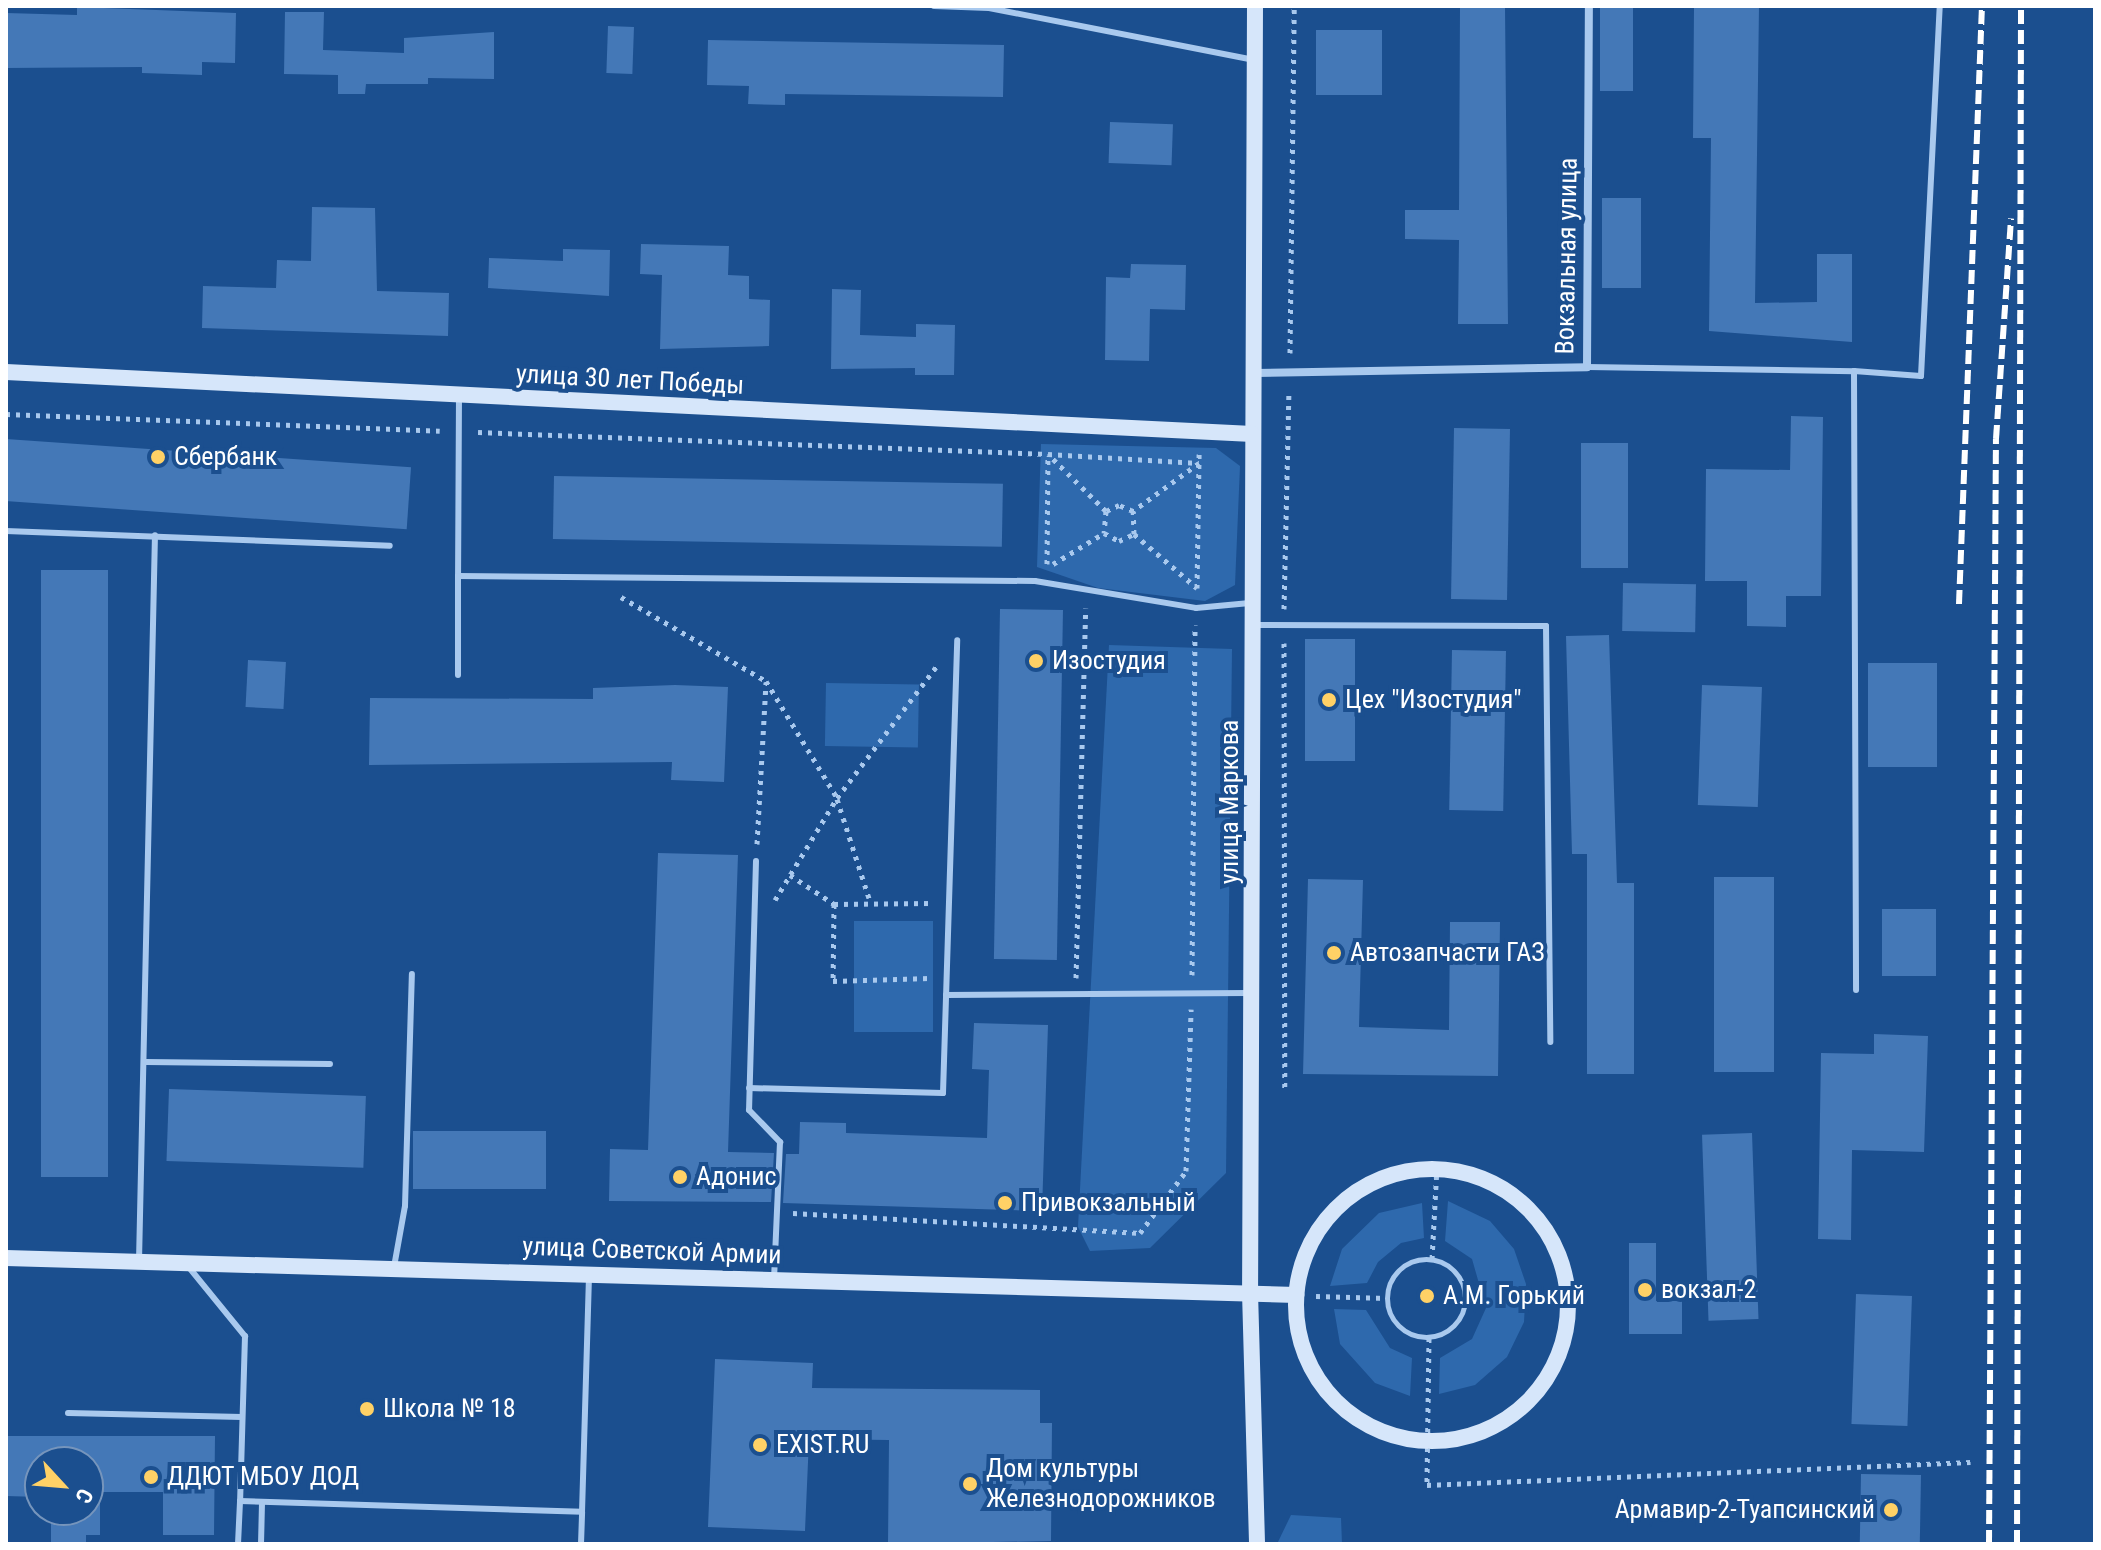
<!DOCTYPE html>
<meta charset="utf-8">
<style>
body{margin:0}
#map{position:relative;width:2101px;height:1550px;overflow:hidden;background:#1b4f8f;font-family:"Roboto Condensed",sans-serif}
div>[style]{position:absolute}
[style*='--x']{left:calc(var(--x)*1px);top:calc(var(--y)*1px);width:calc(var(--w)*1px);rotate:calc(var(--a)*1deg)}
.green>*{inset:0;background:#2e69ad;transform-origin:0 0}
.building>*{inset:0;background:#4478b7;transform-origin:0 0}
.path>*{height:5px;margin-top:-2.5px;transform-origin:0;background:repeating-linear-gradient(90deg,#a9c9ee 0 4px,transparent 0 10px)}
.path>.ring{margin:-2.5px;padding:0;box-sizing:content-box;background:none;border:5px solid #a9c9ee;border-radius:50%}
.lane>*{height:6px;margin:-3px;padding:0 3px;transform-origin:3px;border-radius:3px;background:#a9c9ee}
.street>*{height:8px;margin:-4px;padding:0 4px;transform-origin:4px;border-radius:4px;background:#a9c9ee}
.secondary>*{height:16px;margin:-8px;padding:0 8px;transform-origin:8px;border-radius:8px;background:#d6e6fa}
.secondary>.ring{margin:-8px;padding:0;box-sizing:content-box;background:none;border:16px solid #d6e6fa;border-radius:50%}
.rail>*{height:6px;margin-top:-3px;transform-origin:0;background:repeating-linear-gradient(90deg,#fff 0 14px,transparent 0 20px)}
.dots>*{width:22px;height:22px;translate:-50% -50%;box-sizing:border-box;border:4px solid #1b4f8f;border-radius:50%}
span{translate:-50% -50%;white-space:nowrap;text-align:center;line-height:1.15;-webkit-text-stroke:8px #1b4f8f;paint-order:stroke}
.street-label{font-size:26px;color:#fff}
.poi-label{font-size:26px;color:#fff}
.left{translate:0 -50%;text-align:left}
.right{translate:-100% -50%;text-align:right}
.frame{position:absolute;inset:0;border:8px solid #fff;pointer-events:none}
.north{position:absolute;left:24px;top:1446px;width:80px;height:80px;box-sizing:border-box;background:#1b4f8f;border:2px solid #7695bc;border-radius:50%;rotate:116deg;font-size:22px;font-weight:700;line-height:32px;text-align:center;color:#fff}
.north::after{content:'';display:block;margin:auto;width:28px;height:36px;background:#ffd166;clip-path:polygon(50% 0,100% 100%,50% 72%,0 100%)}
</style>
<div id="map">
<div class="green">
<div style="clip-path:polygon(1041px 444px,1216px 448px,1240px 466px,1235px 585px,1205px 601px,1098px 588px,1037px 567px)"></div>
<div style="clip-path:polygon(1109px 645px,1232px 649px,1226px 1173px,1150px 1248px,1090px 1251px,1078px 1227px)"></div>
<div style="left:826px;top:683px;width:93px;height:63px;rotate:1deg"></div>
<div style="left:854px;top:921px;width:79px;height:111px"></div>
<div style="clip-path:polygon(1448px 1201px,1490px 1221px,1514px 1249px,1526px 1284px,1524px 1322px,1507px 1357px,1475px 1385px,1439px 1394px,1440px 1358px,1472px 1339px,1486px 1308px,1472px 1259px,1445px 1241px)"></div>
<div style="clip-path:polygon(1422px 1203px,1424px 1238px,1401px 1243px,1378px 1262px,1367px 1283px,1330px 1286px,1342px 1249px,1379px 1213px)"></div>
<div style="clip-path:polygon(1334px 1309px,1366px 1310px,1390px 1348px,1412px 1358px,1410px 1396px,1375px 1383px,1340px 1344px)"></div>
<div style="clip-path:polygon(1291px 1515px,1341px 1518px,1342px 1544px,1277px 1544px)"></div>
</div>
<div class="building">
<div style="clip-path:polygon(1460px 6px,1505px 6px,1508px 324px,1458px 324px,1459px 240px,1405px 239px,1405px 210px,1459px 210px)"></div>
<div style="left:1600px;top:6px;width:33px;height:85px"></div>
<div style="clip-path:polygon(1694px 6px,1759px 6px,1755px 303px,1817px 302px,1817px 254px,1852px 254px,1852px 342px,1709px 331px,1711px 138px,1693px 138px)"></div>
<div style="clip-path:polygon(77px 7px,236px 13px,235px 63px,202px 62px,202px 75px,142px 73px,142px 67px,6px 68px,6px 13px,77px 15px)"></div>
<div style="clip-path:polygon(285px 12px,324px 12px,323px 50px,404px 53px,404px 38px,494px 32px,494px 79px,428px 78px,428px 84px,366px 84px,365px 94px,338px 94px,338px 75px,284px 74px)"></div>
<div style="left:608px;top:26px;width:26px;height:47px;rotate:2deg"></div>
<div style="left:1382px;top:30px;width:65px;height:66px;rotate:90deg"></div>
<div style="clip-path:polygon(708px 40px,1004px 45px,1003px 97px,785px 94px,785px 105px,748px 104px,749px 86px,707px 85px)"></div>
<div style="left:1110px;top:122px;width:63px;height:41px;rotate:2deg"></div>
<div style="left:1602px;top:198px;width:39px;height:90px"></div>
<div style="clip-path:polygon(312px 207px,375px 208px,377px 291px,449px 293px,448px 336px,202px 328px,203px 286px,276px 288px,277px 260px,311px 261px)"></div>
<div style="clip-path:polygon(641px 244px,729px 246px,728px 275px,749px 276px,749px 299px,770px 300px,769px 346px,660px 349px,662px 275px,640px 274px)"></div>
<div style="clip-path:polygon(563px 249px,610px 250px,609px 296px,488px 288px,489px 258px,563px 261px)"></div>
<div style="clip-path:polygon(1131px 264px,1186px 265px,1185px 310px,1150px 309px,1149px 361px,1105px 360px,1106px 277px,1130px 278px)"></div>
<div style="clip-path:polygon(832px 289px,861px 290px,860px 335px,916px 337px,916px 324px,955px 325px,954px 375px,915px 375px,915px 368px,831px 369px)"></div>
<div style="clip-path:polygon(1791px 416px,1823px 417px,1821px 596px,1786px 596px,1786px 627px,1747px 626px,1747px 581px,1705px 581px,1706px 469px,1790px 470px)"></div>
<div style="left:1510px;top:429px;width:171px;height:56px;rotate:91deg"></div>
<div style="left:6px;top:439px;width:406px;height:62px;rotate:4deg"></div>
<div style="left:1581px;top:443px;width:47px;height:125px"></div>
<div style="left:554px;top:476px;width:449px;height:63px;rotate:1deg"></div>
<div style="left:41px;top:570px;width:67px;height:607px"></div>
<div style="left:1623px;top:583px;width:73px;height:48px;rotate:1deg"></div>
<div style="left:1000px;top:609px;width:63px;height:350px;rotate:1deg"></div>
<div style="clip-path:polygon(1609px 635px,1617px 883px,1634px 883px,1634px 1074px,1587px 1074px,1587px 854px,1572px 854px,1566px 636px)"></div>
<div style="left:1305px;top:639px;width:50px;height:122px"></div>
<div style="left:1452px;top:650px;width:54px;height:160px;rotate:1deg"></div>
<div style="left:248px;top:660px;width:38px;height:47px;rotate:3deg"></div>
<div style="left:1868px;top:663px;width:69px;height:104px"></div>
<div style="clip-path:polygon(675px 685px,728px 687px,724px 782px,671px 780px,672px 762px,369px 765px,370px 698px,593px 699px,593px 688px)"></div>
<div style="left:1702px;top:685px;width:60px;height:120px;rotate:2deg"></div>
<div style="clip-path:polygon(658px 853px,738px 855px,728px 1152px,774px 1153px,771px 1202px,609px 1201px,610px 1149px,648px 1150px)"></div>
<div style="left:1774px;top:877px;width:195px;height:60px;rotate:90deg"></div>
<div style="clip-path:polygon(1308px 879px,1363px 880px,1359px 1027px,1449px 1030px,1450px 922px,1500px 922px,1498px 1076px,1303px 1074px)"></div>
<div style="left:1882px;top:909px;width:54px;height:67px"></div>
<div style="clip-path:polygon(974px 1023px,1048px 1025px,1042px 1211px,783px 1203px,786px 1154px,799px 1154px,800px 1122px,846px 1123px,846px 1133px,987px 1138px,989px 1070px,972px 1069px)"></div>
<div style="clip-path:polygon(1874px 1034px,1928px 1036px,1924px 1152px,1852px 1150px,1851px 1240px,1818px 1239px,1821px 1053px,1874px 1054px)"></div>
<div style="left:169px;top:1089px;width:197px;height:72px;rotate:2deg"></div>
<div style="left:413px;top:1131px;width:133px;height:58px"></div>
<div style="left:1752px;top:1133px;width:186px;height:50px;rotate:88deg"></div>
<div style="clip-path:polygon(1629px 1243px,1656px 1243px,1656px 1301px,1682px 1301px,1682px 1334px,1629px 1334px)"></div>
<div style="left:1856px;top:1294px;width:56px;height:130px;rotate:2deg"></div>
<div style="clip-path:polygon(715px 1359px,813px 1363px,812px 1388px,1040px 1390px,1040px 1423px,1052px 1423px,1051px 1541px,888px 1544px,889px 1440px,809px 1439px,805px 1531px,708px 1527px)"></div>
<div style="clip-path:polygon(6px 1436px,215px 1436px,214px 1535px,163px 1535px,163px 1492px,100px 1492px,100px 1535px,86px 1535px,86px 1544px,51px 1544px,51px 1510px,88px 1510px,88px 1462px,40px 1462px,40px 1497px,6px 1496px)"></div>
<div style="left:1861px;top:1474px;width:60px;height:70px;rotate:1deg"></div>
</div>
<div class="path">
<div style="--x:1290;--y:353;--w:347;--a:-89.3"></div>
<div style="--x:6;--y:414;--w:434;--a:2.2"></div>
<div style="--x:478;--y:432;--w:570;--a:2.21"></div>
<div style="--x:1106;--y:511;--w:81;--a:-135.5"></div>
<div style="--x:1048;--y:454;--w:151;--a:3.4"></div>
<div style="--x:1199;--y:463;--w:82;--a:144"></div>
<div style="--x:1134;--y:534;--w:23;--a:-92"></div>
<div style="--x:1133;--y:511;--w:15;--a:-157"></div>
<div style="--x:1119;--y:505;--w:14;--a:155"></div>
<div style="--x:1106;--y:511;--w:22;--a:95"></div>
<div style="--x:1104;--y:533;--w:17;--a:28"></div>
<div style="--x:1119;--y:541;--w:17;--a:-25"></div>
<div style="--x:1134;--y:534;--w:83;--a:40.6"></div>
<div style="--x:1197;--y:588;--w:134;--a:-89.1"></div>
<div style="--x:1047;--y:564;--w:110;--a:-89.5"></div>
<div style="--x:1053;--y:564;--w:60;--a:-31.3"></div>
<div style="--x:621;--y:597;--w:168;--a:30.1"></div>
<div style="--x:766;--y:681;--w:137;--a:58.7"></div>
<div style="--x:837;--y:798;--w:166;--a:-52.9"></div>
<div style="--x:1284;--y:609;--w:218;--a:-88.7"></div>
<div style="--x:1284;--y:643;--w:446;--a:89.9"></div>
<div style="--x:837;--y:799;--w:104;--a:72.1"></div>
<div style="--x:757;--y:844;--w:162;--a:-86.8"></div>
<div style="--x:790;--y:875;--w:53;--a:33.4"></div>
<div style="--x:834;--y:904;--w:77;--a:90.7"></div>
<div style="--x:833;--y:981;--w:97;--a:-1.8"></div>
<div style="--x:775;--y:900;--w:119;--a:-58.7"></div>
<div style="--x:834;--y:904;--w:98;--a:-0.6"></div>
<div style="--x:1192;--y:975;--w:350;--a:-89.5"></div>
<div style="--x:1076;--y:978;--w:370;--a:-88.5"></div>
<div style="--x:793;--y:1213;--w:348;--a:3.3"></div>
<div style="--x:1140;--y:1233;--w:77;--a:-53.4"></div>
<div style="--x:1186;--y:1171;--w:162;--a:-88.2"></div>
<div style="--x:1432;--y:1259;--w:91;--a:-86.9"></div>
<div class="ring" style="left:1387px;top:1259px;width:73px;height:73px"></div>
<div style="--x:1316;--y:1296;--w:71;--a:1.6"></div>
<div style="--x:1429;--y:1338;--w:147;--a:90.8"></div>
<div style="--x:1427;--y:1485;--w:544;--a:-2.42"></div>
</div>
<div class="lane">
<div style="--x:934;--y:6;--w:55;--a:2.1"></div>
<div style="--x:989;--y:8;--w:269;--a:11.1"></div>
<div style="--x:1587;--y:367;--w:267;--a:0.9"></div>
<div style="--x:1854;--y:371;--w:619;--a:89.81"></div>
<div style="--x:1854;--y:371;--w:67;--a:4.3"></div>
<div style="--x:1921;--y:376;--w:370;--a:-87.1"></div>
<div style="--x:459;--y:395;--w:181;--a:90.3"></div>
<div style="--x:458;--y:576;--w:577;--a:0.5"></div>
<div style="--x:1035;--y:581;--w:163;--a:9.5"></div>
<div style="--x:1196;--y:608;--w:54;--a:-5.3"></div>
<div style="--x:6;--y:531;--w:384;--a:2.2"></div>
<div style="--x:1255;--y:625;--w:291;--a:0.2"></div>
<div style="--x:1546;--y:626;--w:416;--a:89.4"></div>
<div style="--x:458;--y:675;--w:99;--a:-90"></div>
<div style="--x:756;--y:861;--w:249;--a:91.6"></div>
<div style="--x:749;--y:1110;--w:45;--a:45.9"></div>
<div style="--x:780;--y:1142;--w:136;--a:92.5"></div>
<div style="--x:946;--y:995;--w:303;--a:-0.4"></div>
<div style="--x:146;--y:1062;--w:184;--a:0.6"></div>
<div style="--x:749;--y:1088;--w:194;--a:1.5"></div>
<div style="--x:943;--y:1093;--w:453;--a:-88.2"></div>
<div style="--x:139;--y:1261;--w:726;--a:-88.74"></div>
<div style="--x:187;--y:1265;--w:92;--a:50.8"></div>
<div style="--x:245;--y:1336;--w:165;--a:91.7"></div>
<div style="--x:240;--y:1501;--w:342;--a:1.8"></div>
<div style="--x:582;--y:1512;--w:237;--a:-88.3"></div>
<div style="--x:394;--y:1267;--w:62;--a:-79.8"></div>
<div style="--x:405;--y:1206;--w:232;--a:-88.3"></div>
<div style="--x:68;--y:1413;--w:174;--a:1.3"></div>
<div style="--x:238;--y:1544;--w:43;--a:-87.3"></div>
<div style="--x:261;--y:1544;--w:42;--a:-88.6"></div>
<div style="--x:581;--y:1544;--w:32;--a:-88"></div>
</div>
<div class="street">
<div style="--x:1254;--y:373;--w:333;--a:-1"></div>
<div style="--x:1587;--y:367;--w:361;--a:-89.7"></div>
</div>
<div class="secondary">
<div style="--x:1255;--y:6;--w:1286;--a:90.22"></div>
<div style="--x:1250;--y:1292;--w:252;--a:88.4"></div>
<div style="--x:6;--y:372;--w:1248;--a:2.85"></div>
<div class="ring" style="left:1296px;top:1169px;width:256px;height:256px"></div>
<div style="--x:6;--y:1258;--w:1291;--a:1.64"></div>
</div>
<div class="rail">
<div style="--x:1959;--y:604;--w:598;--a:-87.8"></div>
<div style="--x:1989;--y:1544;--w:1105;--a:-89.64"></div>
<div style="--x:1996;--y:439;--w:221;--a:-86.1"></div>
<div style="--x:2017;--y:1544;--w:1538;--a:-89.85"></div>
</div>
<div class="dots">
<div style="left:158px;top:457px;background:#ffd166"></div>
<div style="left:1036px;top:661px;background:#ffd166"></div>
<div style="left:1329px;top:700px;background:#ffd166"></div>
<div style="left:1334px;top:953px;background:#ffd166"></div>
<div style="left:680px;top:1177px;background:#ffd166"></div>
<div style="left:1005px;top:1203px;background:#ffd166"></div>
<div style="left:1645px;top:1290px;background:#ffd166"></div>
<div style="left:1427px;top:1296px;background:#ffd166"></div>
<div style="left:367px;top:1409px;background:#ffd166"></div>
<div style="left:760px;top:1445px;background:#ffd166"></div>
<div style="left:151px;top:1477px;background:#ffd166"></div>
<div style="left:970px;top:1484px;background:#ffd166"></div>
<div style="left:1891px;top:1510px;background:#ffd166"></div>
</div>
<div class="street-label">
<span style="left:1567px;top:256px;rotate:-89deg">Вокзальная улица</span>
<span style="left:630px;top:380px;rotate:3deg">улица 30 лет Победы</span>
<span style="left:1230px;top:802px;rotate:-90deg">улица Маркова</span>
<span style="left:652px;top:1251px;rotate:2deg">улица Советской Армии</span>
</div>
<div class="poi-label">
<span class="left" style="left:174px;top:457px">Сбербанк</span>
<span class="left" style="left:1052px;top:661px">Изостудия</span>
<span class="left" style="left:1345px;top:700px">Цех "Изостудия"</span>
<span class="left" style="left:1350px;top:953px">Автозапчасти ГАЗ</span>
<span class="left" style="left:696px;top:1177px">Адонис</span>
<span class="left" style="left:1021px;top:1203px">Привокзальный</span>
<span class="left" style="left:1661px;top:1290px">вокзал-2</span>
<span class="left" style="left:1443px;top:1296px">А.М. Горький</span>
<span class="left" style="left:383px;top:1409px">Школа № 18</span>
<span class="left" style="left:776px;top:1445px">EXIST.RU</span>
<span class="left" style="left:986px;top:1484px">Дом культуры<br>Железнодорожников</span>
<span class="left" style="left:167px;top:1477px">ДДЮТ МБОУ ДОД</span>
<span class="right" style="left:1875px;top:1510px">Армавир-2-Туапсинский</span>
</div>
<div class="frame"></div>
<div class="north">С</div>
</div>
